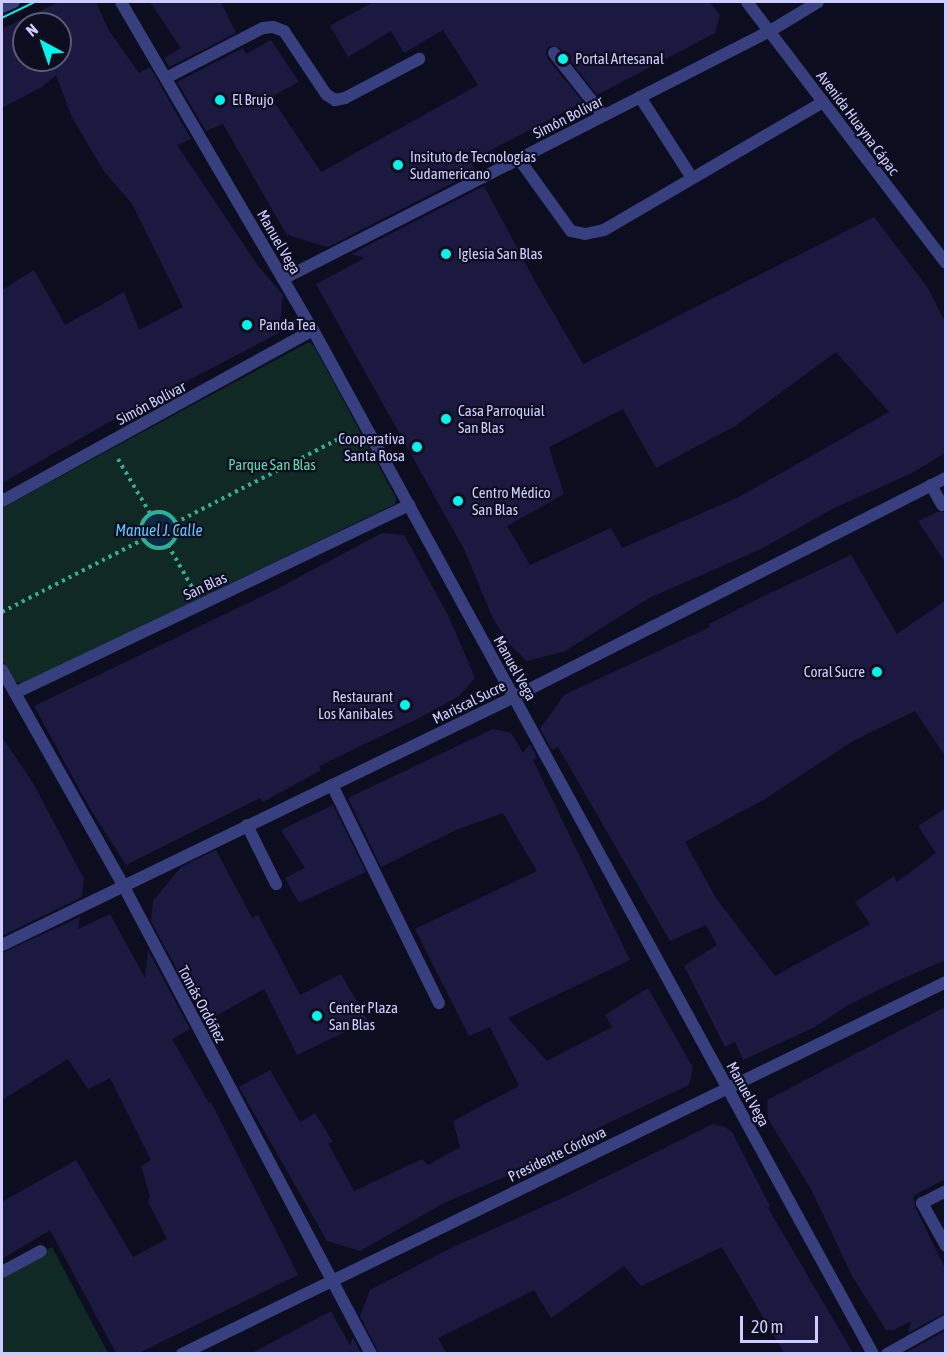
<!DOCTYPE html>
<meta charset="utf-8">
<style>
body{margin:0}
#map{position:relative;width:947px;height:1355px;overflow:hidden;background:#0d0d20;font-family:"Asap Condensed",sans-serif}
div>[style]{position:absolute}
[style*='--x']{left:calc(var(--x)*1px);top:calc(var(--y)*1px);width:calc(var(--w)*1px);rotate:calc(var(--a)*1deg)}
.green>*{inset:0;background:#102925}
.water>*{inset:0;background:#0c2a44}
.round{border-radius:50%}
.building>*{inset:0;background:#1b1940}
.path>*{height:4px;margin-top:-2px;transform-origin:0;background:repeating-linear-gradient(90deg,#2fb096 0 3px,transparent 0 7.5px)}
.path>.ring{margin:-2px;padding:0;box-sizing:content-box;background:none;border:4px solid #2fb096;border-radius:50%}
.service>*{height:12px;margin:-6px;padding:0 6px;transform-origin:6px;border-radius:6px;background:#383f7e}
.minor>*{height:12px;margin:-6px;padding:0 6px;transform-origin:6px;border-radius:6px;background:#383f7e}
.tertiary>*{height:12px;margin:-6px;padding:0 6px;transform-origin:6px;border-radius:6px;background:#383f7e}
.tram>*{height:1.5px;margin:-0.75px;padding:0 0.75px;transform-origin:0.75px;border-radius:0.75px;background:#03f4ea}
.dots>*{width:16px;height:16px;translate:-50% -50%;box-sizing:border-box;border:3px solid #0d0d20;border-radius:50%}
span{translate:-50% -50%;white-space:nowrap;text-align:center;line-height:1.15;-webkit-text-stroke:4.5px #0d0d20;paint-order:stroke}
.poi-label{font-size:15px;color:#cccdfe}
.left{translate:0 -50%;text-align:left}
.right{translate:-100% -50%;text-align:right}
.street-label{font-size:15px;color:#cccdfe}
.park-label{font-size:15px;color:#59ddaa}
.water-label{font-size:16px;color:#5bc9fd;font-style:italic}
.frame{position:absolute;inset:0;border:3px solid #cccdfe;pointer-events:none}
.north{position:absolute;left:12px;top:12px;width:60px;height:60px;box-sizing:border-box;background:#0d0d20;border:2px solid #595a79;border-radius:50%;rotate:320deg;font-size:16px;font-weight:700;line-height:24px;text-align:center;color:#cccdfe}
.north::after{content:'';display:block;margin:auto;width:21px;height:27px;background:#03f4ea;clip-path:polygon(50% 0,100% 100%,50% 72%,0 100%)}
.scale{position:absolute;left:740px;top:1316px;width:78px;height:27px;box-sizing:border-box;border:3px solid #cccdfe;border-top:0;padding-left:8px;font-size:18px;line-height:21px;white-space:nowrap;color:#cccdfe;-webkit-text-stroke:4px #0d0d20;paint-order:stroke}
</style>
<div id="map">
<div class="green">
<div style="clip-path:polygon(309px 342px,314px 346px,396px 498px,395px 504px,22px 684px,12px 680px,2px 660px,2px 508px)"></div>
<div style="clip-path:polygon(52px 1247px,108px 1353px,2px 1354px,2px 1274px)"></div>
</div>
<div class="water">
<div class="round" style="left:141px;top:512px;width:36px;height:36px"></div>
</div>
<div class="building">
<div style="clip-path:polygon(evenodd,59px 2px,96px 2px,108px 29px,139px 73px,150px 67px,191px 139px,177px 145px,258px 266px,283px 295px,279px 333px,118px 417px,2px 483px,2px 290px,34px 270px,65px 325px,124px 292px,139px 330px,183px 307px,132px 204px,103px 170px,72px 117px,56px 75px,42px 87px,2px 108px,2px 29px,59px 2px,24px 24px,60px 24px,60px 60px,24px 60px,24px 24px)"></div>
<div style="clip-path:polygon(150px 2px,221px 2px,236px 33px,169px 67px,164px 58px,181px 48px)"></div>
<div style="clip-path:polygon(373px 2px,710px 2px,720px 15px,715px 33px,597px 95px,560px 48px,549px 46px,546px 51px,547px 58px,583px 102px,470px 161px,476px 171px,328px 247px,290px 236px,289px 233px,288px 237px,223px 124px,206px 131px,177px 82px,243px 48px,246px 54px,271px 40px,299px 82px,271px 97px,321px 172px,478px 85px,443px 30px,404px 53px,391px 31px,348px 57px,330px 26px)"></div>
<div style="clip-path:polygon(evenodd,484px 186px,536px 283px,583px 364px,874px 217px,928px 288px,945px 322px,945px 453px,910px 474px,834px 508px,761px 549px,649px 598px,565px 651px,527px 661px,507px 642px,491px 614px,465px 551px,316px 284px,365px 258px,351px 254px,484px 186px,836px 352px,889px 412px,739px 497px,622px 548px,611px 528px,530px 565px,507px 526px,564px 494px,549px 447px,623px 409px,656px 468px,735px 426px,836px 352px)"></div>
<div style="clip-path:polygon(937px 512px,945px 512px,945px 562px,918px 521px)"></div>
<div style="clip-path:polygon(382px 533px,404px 535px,448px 615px,475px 678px,459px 696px,421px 717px,319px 766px,321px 770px,263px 802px,260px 798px,126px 865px,89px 807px,34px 706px,275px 590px)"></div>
<div style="clip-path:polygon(851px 555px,897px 634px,945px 601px,945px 756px,915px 711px,853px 741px,765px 799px,685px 842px,716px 898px,775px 976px,870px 924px,855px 902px,894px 876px,897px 882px,936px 853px,918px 826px,945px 809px,945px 960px,886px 986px,850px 1004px,813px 1028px,743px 1060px,735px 1042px,725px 1047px,684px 966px,717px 945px,706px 925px,670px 941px,558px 747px,552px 750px,540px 729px,564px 695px,710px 627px,709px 624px,760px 598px)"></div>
<div style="clip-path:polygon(493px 729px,511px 733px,523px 753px,530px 744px,537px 758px,533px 760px,630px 960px,508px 1018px,547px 1061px,612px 1027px,605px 1015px,648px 988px,693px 1068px,689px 1085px,585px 1134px,507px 1176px,444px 1203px,360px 1251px,327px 1241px,239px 1087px,270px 1070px,300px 1122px,315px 1113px,333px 1142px,328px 1143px,354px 1191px,422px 1159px,428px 1165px,460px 1147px,453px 1121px,519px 1086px,490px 1027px,469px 1036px,415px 929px,537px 871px,524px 849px,503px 813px,456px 830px,381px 867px,348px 798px)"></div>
<div style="clip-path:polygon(2px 737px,33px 783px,84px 879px,82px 897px,2px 936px)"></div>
<div style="clip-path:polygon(333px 805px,366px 872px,299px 903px,285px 878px,305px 868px,281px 830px)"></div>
<div style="clip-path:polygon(216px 850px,252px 918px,258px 915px,300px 995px,341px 974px,368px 1021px,297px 1055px,264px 989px,205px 1022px,151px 921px,153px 901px,181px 867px)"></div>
<div style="clip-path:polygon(110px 914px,145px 978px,148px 950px,190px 1029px,172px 1039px,209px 1103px,211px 1102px,298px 1275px,139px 1353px,116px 1353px,50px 1230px,2px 1259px,2px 1202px,76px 1160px,133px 1257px,167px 1239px,148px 1202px,150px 1196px,141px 1166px,151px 1160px,110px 1078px,88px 1089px,68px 1059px,2px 1100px,2px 953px,80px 917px,78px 929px)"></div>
<div style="clip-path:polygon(945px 1007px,945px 1179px,913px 1196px,915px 1207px,945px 1268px,945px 1313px,908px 1333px,911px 1321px,894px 1330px,886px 1330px,852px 1276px,812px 1191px,768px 1119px,767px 1100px)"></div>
<div style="clip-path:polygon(713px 1124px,725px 1127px,732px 1132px,770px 1206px,768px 1208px,853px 1353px,784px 1353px,722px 1247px,641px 1286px,624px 1266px,551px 1318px,534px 1290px,438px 1338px,446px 1353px,379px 1353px,360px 1316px,370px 1290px,453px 1247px,567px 1196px)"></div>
<div style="clip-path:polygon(331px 1311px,350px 1346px,353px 1337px,361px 1353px,252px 1353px)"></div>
<div style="clip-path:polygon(945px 1331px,945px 1353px,905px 1353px)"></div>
</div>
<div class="path">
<div style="--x:118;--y:459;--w:65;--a:59.5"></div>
<div class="ring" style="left:141px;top:512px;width:32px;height:32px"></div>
<div style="--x:175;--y:523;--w:195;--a:-27.2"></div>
<div style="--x:168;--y:545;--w:51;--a:60.4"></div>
<div style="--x:2;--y:612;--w:160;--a:-27.2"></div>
</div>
<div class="service">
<div style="--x:554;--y:53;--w:80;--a:51.6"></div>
<div style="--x:166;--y:78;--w:109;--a:-27.3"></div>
<div style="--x:263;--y:28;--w:10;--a:-6"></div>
<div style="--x:273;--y:27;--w:12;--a:20"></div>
<div style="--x:284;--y:31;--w:76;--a:56.3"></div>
<div style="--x:326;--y:94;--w:11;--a:34"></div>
<div style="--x:335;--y:100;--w:10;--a:-11"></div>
<div style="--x:345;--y:98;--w:84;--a:-27.8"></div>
<div style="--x:640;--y:97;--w:96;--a:57.3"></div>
<div style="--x:519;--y:159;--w:89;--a:54.2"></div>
<div style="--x:571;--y:231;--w:14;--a:12"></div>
<div style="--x:585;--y:234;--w:19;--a:-12"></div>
<div style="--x:604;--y:230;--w:254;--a:-30.3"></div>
<div style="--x:931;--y:485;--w:23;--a:61"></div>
<div style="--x:332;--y:785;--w:243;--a:63.9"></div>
<div style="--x:247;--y:825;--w:66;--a:63.8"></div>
<div style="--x:2;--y:1272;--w:44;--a:-28.3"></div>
</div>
<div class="minor">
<div style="--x:121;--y:2;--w:380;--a:59.7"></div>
<div style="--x:313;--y:330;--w:1167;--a:61.33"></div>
<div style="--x:2;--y:7;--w:13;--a:-23"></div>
<div style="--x:283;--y:279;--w:547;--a:-26.99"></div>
<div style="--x:770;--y:31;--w:56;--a:-31.1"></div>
<div style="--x:2;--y:501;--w:355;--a:-28.8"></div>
<div style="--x:2;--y:670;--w:247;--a:60.6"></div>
<div style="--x:123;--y:885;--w:531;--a:62.13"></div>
<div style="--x:15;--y:693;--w:437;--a:-25.5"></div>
<div style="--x:2;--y:945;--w:569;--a:-25.84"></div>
<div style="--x:514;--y:697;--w:484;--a:-26.9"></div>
<div style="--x:946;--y:1191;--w:27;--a:153"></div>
<div style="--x:922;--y:1203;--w:49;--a:60.8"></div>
<div style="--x:182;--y:1354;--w:850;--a:-25.96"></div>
<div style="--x:887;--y:1354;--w:68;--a:-29.2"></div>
</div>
<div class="tertiary">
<div style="--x:747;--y:2;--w:328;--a:52.7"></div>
</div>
<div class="tram">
<div style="--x:2;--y:18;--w:37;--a:-26"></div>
</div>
<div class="dots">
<div style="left:563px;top:59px;background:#03f4ea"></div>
<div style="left:220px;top:100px;background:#03f4ea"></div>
<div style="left:398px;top:165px;background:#03f4ea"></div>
<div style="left:446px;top:254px;background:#03f4ea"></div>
<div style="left:247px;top:325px;background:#03f4ea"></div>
<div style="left:446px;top:419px;background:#03f4ea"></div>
<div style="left:417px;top:447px;background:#03f4ea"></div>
<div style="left:458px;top:501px;background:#03f4ea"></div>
<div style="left:877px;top:672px;background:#03f4ea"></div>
<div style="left:405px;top:705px;background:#03f4ea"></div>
<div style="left:317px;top:1016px;background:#03f4ea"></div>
</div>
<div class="poi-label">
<span class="left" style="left:575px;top:59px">Portal Artesanal</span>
<span class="left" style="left:232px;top:100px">El Brujo</span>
<span class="left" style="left:410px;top:165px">Insituto de Tecnologías<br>Sudamericano</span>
<span class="left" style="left:458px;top:254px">Iglesia San Blas</span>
<span class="left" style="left:259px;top:325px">Panda Tea</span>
<span class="left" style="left:458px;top:419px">Casa Parroquial<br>San Blas</span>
<span class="right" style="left:405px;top:447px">Cooperativa<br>Santa Rosa</span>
<span class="left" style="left:472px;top:501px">Centro Médico<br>San Blas</span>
<span class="right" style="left:865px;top:672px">Coral Sucre</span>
<span class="right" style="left:393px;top:705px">Restaurant<br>Los Kanibales</span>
<span class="left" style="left:329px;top:1016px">Center Plaza<br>San Blas</span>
</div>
<div class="street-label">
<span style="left:568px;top:117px;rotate:-27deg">Simón Bolívar</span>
<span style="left:858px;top:123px;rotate:53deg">Avenida Huayna Cápac</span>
<span style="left:279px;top:242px;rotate:60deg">Manuel Vega</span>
<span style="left:151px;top:403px;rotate:-28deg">Simón Bolívar</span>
<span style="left:205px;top:586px;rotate:-25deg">San Blas</span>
<span style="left:515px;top:668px;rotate:61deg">Manuel Vega</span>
<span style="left:469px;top:702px;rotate:-26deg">Mariscal Sucre</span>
<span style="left:202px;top:1004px;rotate:62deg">Tomás Ordóñez</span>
<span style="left:748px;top:1094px;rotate:61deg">Manuel Vega</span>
<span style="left:557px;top:1154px;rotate:-26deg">Presidente Córdova</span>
</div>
<div class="park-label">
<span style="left:272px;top:465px">Parque San Blas</span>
</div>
<div class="water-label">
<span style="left:159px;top:530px">Manuel J. Calle</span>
</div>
<div class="frame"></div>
<div class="north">N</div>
<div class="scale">20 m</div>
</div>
